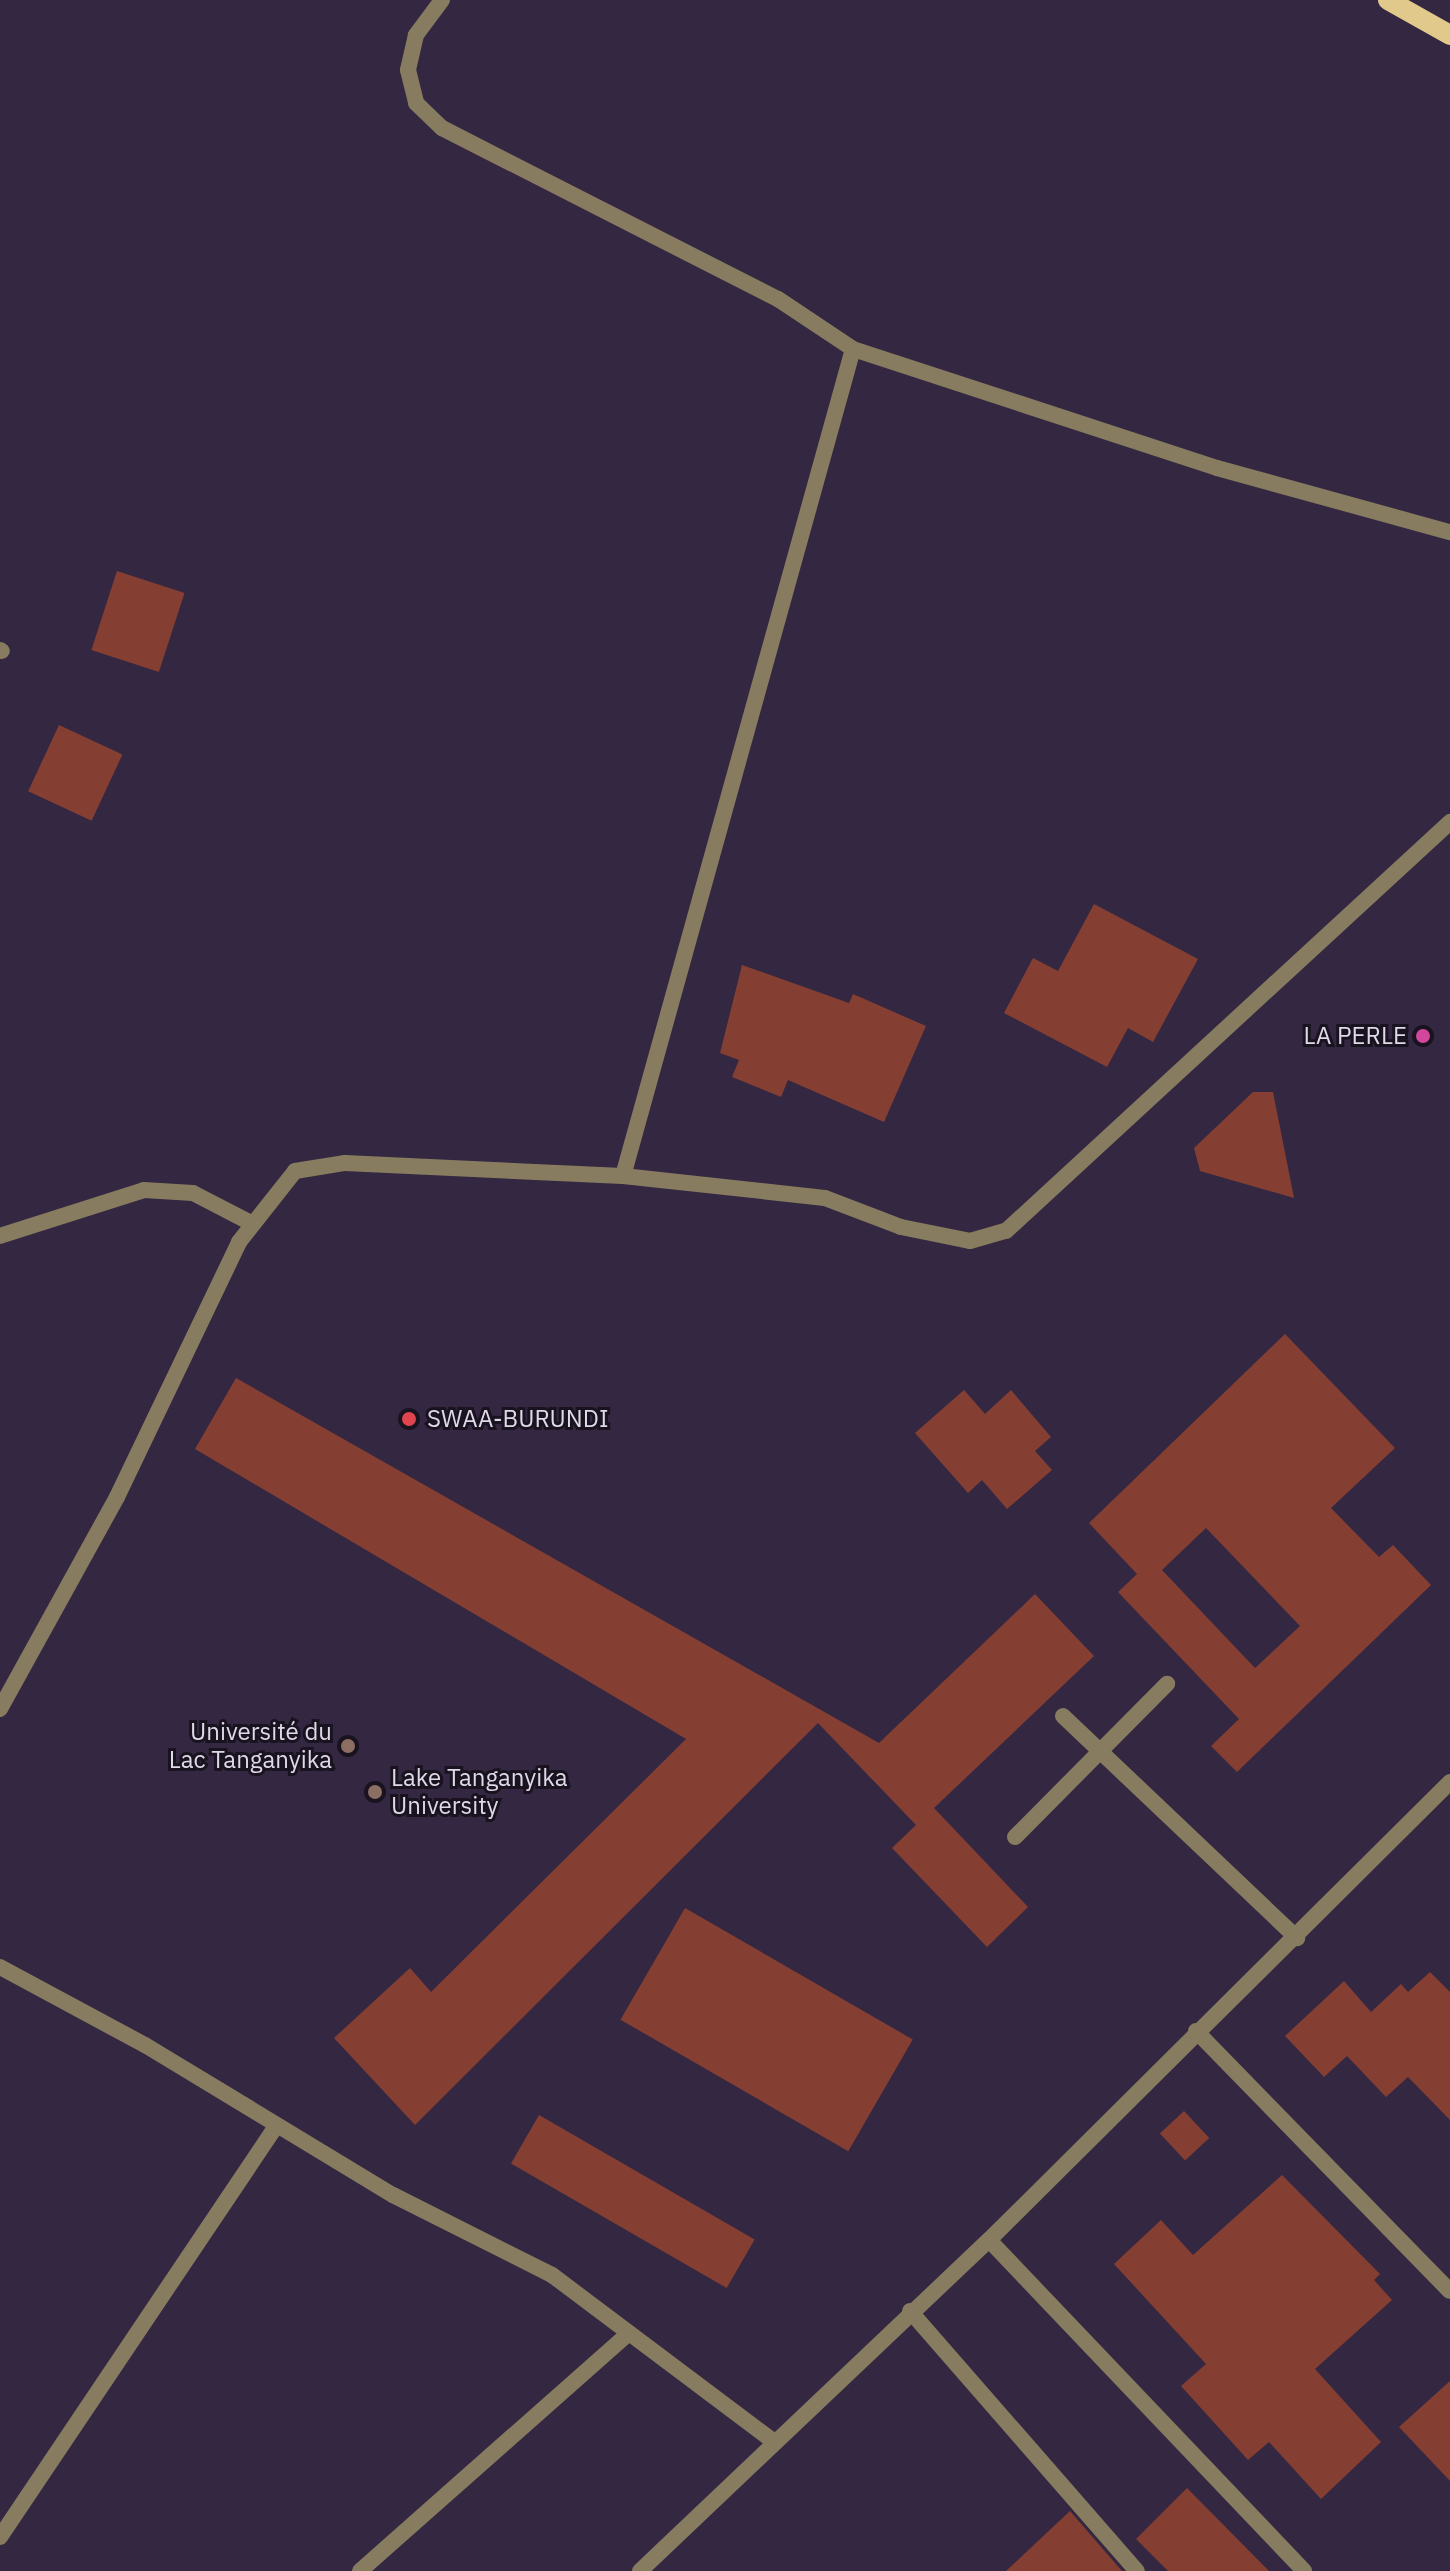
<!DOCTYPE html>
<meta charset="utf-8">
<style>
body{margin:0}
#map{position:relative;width:1450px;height:2571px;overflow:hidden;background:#342741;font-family:"IBM Plex Sans",sans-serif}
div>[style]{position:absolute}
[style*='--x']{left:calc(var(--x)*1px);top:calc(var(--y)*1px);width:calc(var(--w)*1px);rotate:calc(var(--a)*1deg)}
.building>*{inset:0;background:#843f32;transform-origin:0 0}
.lane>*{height:16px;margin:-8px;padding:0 8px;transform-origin:8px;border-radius:8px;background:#877c5f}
.street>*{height:16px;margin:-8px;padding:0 8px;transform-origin:8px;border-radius:8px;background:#877c5f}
.primary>*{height:20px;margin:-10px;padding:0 10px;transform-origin:10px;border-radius:10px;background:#e1c98c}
.dots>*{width:22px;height:22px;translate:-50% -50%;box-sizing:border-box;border:4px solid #19131f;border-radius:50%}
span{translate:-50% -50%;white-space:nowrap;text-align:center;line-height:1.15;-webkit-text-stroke:6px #19131f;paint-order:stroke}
.poi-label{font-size:24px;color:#dfd8e9}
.right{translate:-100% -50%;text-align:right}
.left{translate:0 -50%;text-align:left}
</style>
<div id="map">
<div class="building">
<div style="left:117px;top:571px;width:71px;height:83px;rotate:18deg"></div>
<div style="left:59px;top:725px;width:70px;height:73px;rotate:25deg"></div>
<div style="clip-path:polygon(1094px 904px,1198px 959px,1153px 1042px,1128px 1028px,1107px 1067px,1004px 1013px,1033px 958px,1058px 971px)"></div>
<div style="clip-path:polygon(742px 965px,849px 1003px,853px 994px,926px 1026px,884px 1122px,788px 1080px,781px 1097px,732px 1077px,739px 1060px,720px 1053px)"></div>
<div style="clip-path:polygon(1253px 1092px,1273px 1092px,1294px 1198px,1200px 1171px,1194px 1148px)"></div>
<div style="clip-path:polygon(evenodd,1285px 1334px,1395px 1448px,1331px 1508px,1379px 1557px,1393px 1545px,1431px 1585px,1237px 1772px,1211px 1746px,1239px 1719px,1118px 1592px,1137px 1574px,1089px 1523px,1285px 1334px,1206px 1528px,1300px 1626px,1255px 1668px,1162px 1570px,1206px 1528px)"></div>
<div style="clip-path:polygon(236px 1378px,879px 1743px,1035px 1594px,1094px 1656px,934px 1808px,1028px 1907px,987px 1947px,892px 1848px,916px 1825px,818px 1723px,415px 2125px,334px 2038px,410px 1968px,431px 1992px,686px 1739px,195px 1449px)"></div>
<div style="clip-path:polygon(964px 1390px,985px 1414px,1011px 1390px,1051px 1437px,1035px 1451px,1052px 1470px,1007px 1509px,982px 1480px,968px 1493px,915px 1433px)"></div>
<div style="left:685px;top:1908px;width:263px;height:129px;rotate:30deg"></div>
<div style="clip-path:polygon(1430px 1972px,1450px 1992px,1450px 2120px,1408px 2077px,1386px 2097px,1347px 2056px,1324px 2077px,1285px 2036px,1344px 1981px,1371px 2012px,1401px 1984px,1408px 1992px)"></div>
<div style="left:1184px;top:2111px;width:37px;height:33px;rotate:47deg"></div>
<div style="left:539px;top:2115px;width:249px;height:56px;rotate:30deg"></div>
<div style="clip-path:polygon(1282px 2175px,1380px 2274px,1374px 2280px,1392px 2300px,1315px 2369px,1381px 2442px,1321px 2499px,1269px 2442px,1248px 2460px,1181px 2386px,1206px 2364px,1114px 2264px,1161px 2220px,1193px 2255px)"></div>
<div style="clip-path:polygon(1450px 2381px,1450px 2481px,1399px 2427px)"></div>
<div style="clip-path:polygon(1187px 2488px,1269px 2571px,1168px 2571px,1136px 2539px)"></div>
<div style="clip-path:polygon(1070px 2511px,1122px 2571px,1006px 2571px)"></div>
</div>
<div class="lane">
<div style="--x:0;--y:650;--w:2;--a:27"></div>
<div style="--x:0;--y:1236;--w:151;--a:-17.7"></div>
<div style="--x:144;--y:1190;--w:49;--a:3.5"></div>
<div style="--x:193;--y:1193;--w:65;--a:27.3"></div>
<div style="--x:1063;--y:1716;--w:323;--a:43.5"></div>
<div style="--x:1015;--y:1837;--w:216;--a:-45.2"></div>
<div style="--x:910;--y:2311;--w:345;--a:48.9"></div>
</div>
<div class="street">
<div style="--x:442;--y:0;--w:44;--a:126.6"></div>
<div style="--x:416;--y:35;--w:36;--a:103"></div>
<div style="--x:408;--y:70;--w:34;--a:76"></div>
<div style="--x:416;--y:103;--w:36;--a:44"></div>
<div style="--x:442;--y:128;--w:377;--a:27"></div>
<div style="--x:778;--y:299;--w:90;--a:33.7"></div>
<div style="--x:853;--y:349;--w:383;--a:18.1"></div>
<div style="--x:1217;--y:468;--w:242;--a:15.4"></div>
<div style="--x:623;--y:1176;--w:858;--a:-74.46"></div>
<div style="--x:0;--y:1709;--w:242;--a:-61.1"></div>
<div style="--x:117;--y:1497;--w:283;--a:-64.4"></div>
<div style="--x:239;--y:1242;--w:90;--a:-51.7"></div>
<div style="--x:295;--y:1171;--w:51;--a:-9.1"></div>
<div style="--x:345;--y:1163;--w:278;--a:2.7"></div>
<div style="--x:623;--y:1176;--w:203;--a:6.2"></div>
<div style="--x:825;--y:1198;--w:81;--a:20.9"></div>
<div style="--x:901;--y:1227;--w:70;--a:11.5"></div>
<div style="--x:970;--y:1241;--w:37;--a:-16"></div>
<div style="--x:1006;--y:1231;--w:604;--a:-42.65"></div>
<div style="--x:0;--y:1967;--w:165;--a:28.3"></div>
<div style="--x:145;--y:2045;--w:290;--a:31.2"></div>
<div style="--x:393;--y:2195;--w:178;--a:26.7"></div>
<div style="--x:552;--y:2275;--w:276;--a:36.9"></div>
<div style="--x:1196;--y:2031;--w:363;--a:45.7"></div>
<div style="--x:989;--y:2240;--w:457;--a:46.4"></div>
<div style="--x:0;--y:2537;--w:493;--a:-56.1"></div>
<div style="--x:360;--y:2571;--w:359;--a:-41.5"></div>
<div style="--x:640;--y:2571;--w:481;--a:-43.5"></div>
<div style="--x:989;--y:2240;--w:650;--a:-44.81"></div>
</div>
<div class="primary">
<div style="--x:1388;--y:0;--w:71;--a:29.4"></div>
</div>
<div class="dots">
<div style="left:1423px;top:1036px;background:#d1479c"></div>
<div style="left:409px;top:1419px;background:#e0444e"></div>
<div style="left:348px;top:1746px;background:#8d6e63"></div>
<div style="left:375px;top:1792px;background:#8d6e63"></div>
</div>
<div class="poi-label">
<span class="right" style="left:1407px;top:1036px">LA PERLE</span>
<span class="left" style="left:427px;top:1419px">SWAA-BURUNDI</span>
<span class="right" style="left:332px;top:1746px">Université du<br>Lac Tanganyika</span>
<span class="left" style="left:391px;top:1792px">Lake Tanganyika<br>University</span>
</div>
</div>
